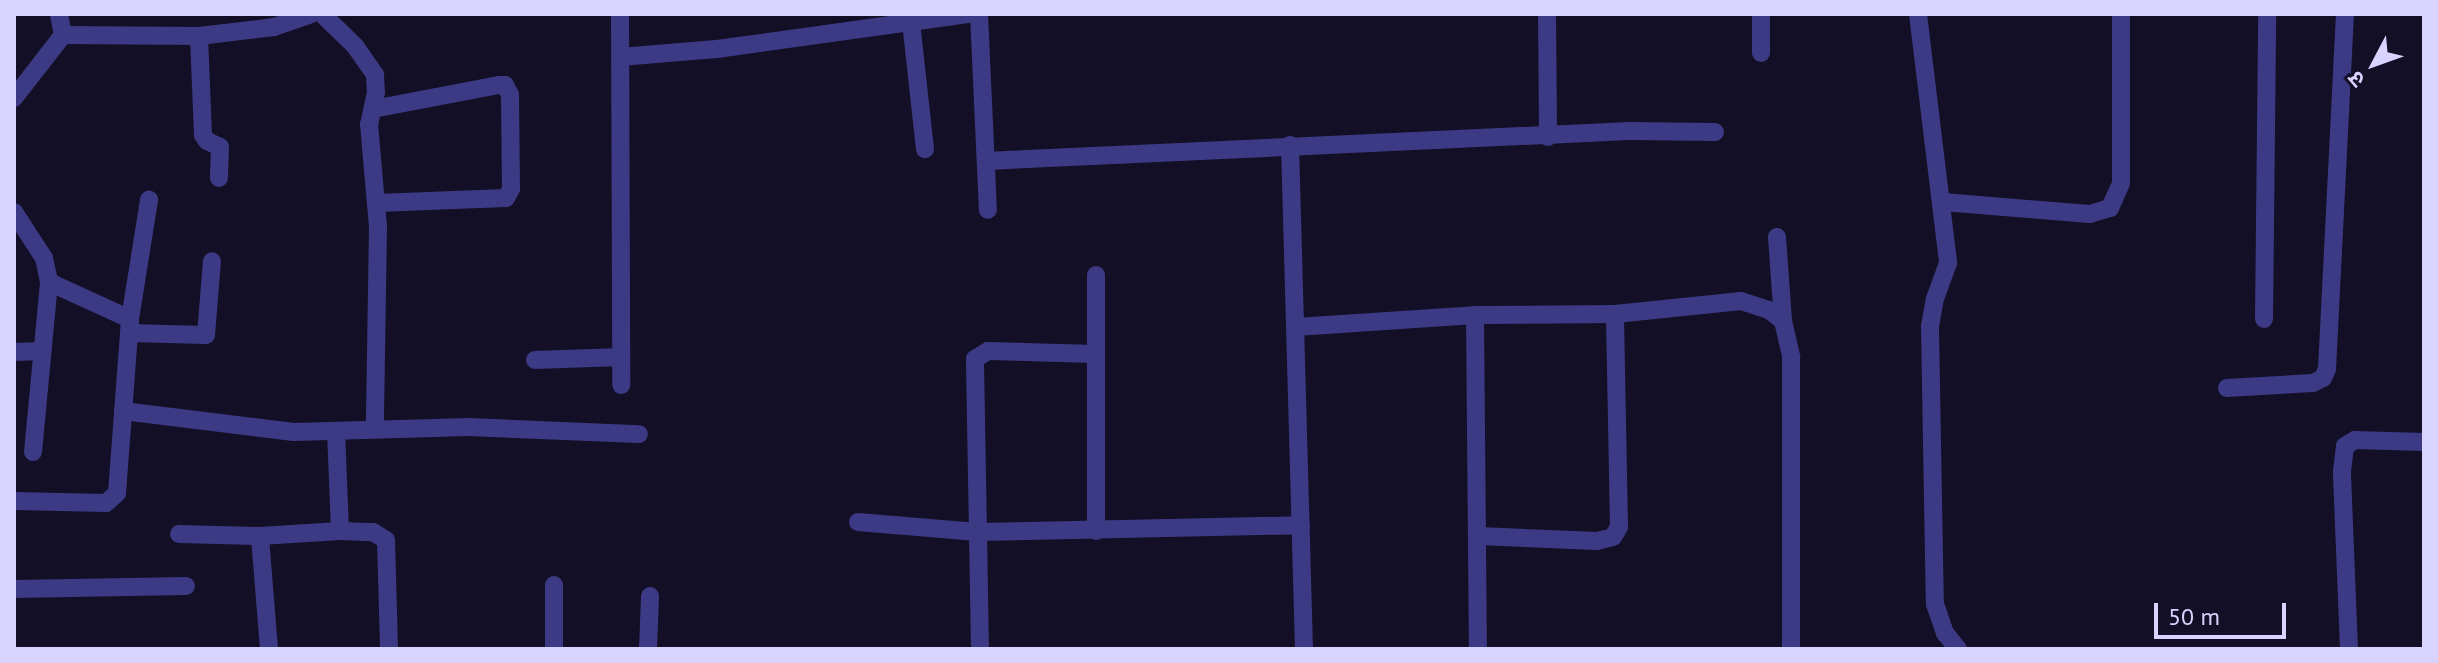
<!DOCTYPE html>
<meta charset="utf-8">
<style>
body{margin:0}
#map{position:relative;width:2438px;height:663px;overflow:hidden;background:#130f26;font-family:"PT Sans","Noto Sans Devanagari",sans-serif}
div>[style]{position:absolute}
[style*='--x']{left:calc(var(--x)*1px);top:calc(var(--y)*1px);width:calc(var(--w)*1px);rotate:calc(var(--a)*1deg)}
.street>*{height:18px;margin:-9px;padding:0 9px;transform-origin:9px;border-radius:9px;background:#3d3a85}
span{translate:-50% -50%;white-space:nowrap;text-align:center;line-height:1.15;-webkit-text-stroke:8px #130f26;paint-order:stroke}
.frame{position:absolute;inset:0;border:16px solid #d9d4ff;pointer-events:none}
.north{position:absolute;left:2334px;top:24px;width:80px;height:80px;-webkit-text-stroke:6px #130f26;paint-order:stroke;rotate:229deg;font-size:22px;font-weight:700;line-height:32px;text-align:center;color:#d9d4ff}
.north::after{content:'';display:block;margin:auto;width:28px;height:36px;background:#d9d4ff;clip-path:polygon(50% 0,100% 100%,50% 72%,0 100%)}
.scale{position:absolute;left:2154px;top:603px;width:132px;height:36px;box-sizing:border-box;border:4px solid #d9d4ff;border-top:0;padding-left:10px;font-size:24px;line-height:28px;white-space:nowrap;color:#d9d4ff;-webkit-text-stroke:6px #130f26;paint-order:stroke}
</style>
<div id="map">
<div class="street">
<div style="--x:322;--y:14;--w:46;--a:44.1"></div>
<div style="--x:355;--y:46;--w:35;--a:55"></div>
<div style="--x:375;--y:75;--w:17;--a:87"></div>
<div style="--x:376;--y:92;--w:33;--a:102"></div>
<div style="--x:369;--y:124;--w:102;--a:85"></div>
<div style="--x:378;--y:226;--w:202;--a:90.9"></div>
<div style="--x:620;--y:14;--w:371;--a:89.8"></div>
<div style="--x:979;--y:14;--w:196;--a:87.4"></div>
<div style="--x:1547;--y:14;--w:123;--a:89.5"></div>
<div style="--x:1918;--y:14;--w:251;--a:83.1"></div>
<div style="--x:1948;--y:263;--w:37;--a:110"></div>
<div style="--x:1935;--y:298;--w:29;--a:100"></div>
<div style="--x:1930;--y:327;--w:277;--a:89"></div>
<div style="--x:1935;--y:604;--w:31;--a:71"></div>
<div style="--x:1945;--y:633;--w:21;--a:51"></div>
<div style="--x:911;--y:22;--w:128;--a:83.7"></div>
<div style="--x:63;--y:35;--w:136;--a:0.4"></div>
<div style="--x:199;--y:36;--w:76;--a:-6.8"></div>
<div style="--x:274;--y:27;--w:39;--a:-19"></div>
<div style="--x:199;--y:36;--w:99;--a:87.7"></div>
<div style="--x:203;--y:135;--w:7;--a:56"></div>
<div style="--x:207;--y:141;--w:14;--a:25"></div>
<div style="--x:220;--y:147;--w:31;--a:92"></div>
<div style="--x:1761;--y:53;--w:39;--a:-90"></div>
<div style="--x:620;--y:57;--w:97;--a:-4.7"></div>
<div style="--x:717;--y:49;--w:255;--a:-7.9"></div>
<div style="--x:14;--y:98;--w:80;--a:-52.1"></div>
<div style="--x:63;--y:35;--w:21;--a:-101"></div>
<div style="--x:373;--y:109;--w:128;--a:-10.8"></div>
<div style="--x:499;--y:85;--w:6;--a:0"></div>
<div style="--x:505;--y:85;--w:11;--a:63"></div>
<div style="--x:510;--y:95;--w:94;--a:89.4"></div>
<div style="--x:511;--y:189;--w:10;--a:119"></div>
<div style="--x:506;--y:198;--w:129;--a:177.8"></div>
<div style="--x:1290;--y:145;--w:504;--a:88.41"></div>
<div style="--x:986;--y:161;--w:644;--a:-2.67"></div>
<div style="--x:1629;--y:131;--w:86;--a:0.7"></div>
<div style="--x:1943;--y:202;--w:147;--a:4.7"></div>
<div style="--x:2090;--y:214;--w:21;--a:-17"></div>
<div style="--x:2110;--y:208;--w:27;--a:-66"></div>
<div style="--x:2121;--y:183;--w:169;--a:-90"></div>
<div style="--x:14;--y:212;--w:55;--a:56.9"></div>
<div style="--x:44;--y:258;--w:25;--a:78"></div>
<div style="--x:49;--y:282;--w:89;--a:24.6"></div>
<div style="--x:1777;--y:237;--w:84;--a:85.9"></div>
<div style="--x:1096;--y:275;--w:256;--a:90"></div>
<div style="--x:1475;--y:315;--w:334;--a:89.5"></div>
<div style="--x:2264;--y:319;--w:305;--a:-89.4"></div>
<div style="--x:1296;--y:327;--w:179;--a:-3.8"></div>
<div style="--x:1475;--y:315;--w:140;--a:-0.4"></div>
<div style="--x:1615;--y:314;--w:127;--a:-5.9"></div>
<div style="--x:1741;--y:301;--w:29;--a:18"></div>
<div style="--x:1769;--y:310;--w:18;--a:38"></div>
<div style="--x:1783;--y:321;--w:37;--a:77"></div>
<div style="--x:1791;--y:357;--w:292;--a:90"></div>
<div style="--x:129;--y:333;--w:77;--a:1.5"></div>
<div style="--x:206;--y:335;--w:74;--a:-85.4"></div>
<div style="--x:14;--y:352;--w:28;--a:-2"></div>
<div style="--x:535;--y:360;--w:86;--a:-2"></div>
<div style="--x:2227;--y:388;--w:86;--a:-3.3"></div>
<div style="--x:2313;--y:383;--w:11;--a:-27"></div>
<div style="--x:2323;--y:378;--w:10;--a:-66"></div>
<div style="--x:2327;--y:369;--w:355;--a:-87.1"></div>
<div style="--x:123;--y:411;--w:172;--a:7"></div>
<div style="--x:294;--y:432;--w:175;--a:-1.6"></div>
<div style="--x:469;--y:427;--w:170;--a:2.4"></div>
<div style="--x:336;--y:431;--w:100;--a:87.7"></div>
<div style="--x:33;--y:452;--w:171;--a:-84.6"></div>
<div style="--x:14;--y:501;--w:92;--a:1.2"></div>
<div style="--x:106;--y:503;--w:15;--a:-42"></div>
<div style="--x:117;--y:493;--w:174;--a:-85.7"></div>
<div style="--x:130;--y:319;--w:121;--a:-80.9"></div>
<div style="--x:858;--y:522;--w:120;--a:4.8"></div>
<div style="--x:978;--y:532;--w:323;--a:-1.2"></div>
<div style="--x:179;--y:534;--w:81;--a:1.4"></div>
<div style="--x:1479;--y:536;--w:118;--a:2.4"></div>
<div style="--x:1597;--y:541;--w:16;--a:-14"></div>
<div style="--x:1613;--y:537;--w:12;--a:-59"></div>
<div style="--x:1619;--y:527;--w:213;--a:-91.1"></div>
<div style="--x:14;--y:589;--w:172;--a:-1"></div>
<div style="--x:269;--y:649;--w:113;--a:-94.6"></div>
<div style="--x:260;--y:536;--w:80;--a:-3.6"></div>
<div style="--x:340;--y:531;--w:33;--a:2"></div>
<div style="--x:373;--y:532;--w:15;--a:32"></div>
<div style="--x:386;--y:540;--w:109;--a:88.4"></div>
<div style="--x:554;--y:649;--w:64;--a:-90"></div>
<div style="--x:648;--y:649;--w:53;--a:-87.8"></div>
<div style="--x:980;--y:649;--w:290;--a:-91"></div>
<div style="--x:975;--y:359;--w:15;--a:-32"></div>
<div style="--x:988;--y:351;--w:107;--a:1.6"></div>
<div style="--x:2349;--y:649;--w:178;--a:-92.3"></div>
<div style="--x:2342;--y:471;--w:25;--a:-83"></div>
<div style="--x:2345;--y:446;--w:12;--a:-31"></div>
<div style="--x:2355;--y:440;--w:69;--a:1.7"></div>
</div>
<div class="frame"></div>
<div class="north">उ</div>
<div class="scale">50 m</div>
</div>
